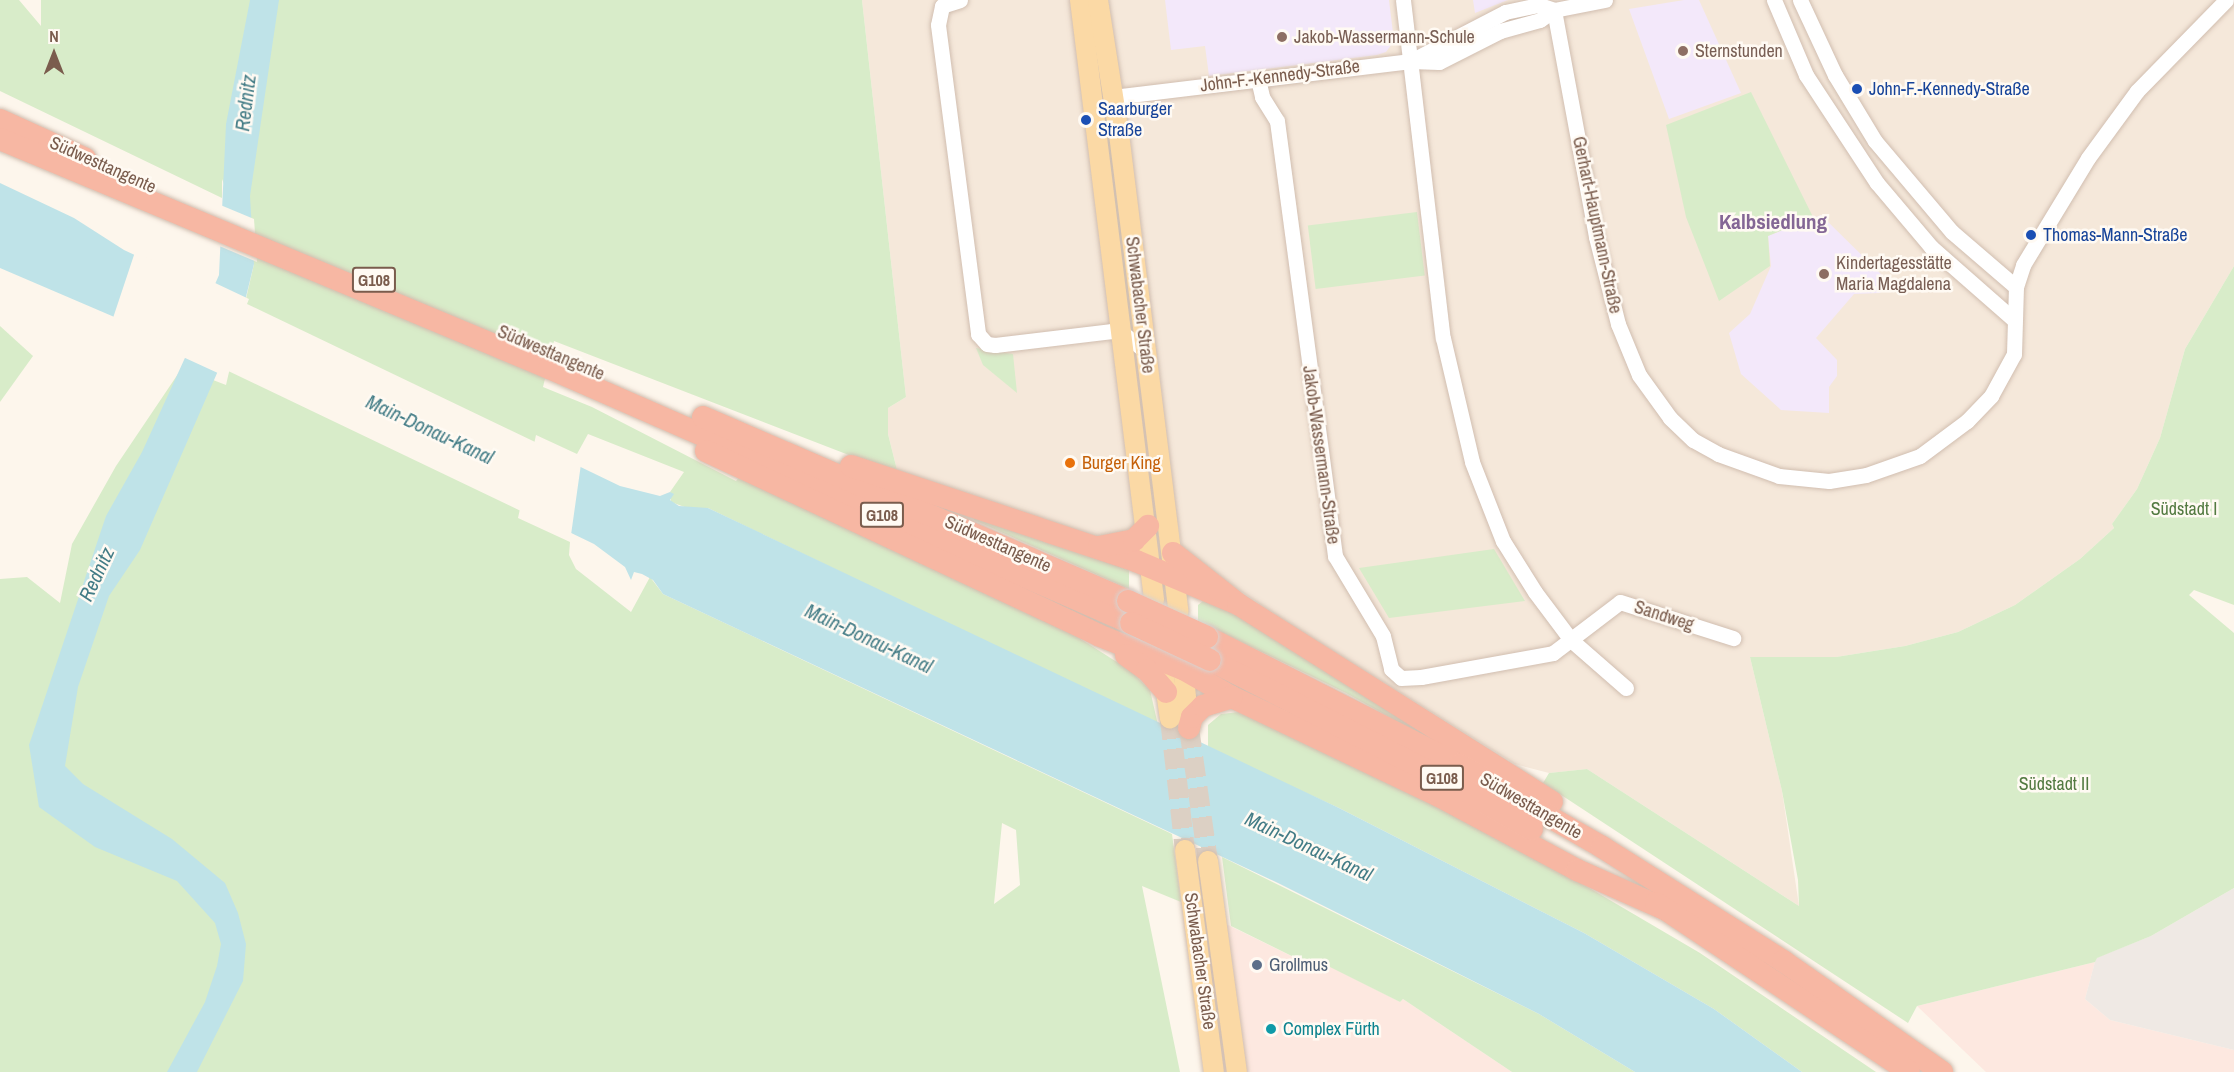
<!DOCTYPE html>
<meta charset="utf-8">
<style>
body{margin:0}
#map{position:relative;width:2234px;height:1072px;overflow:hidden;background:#fdf6ec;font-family:"Archivo Narrow",sans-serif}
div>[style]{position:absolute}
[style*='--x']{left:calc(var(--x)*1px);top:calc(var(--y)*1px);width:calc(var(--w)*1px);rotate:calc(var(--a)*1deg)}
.residential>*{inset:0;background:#f5e8da}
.commercial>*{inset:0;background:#fde8e0}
.industrial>*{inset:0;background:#efe9e4}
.education>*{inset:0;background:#f3e8fa}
.green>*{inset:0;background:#d8ecc9;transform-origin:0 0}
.water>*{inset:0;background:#bfe3e8}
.pier>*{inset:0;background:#fdf6ec}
.major-tunnel>*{height:20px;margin-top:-10px;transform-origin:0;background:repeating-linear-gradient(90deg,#dcd0c4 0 20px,transparent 0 30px)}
.roads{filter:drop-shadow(0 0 2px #d1beb0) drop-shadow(0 0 2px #d1beb0)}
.minor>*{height:15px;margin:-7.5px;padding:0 7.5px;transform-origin:7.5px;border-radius:7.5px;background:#fff}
.major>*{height:20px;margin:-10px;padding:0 10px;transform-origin:10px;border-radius:10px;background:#fbd9a5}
.highway>*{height:22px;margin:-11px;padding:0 11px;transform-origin:11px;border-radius:11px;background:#f7b7a3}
.bridges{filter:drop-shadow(0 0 2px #dad1cd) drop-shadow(0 0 2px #dad1cd)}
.highway-bridge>*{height:22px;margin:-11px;padding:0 11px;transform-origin:11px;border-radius:11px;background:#f7b7a3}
.dots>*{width:16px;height:16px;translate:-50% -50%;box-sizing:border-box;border:3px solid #fffaf3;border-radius:50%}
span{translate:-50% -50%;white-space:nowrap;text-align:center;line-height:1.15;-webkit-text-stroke:5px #fffaf3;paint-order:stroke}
.shield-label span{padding:2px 4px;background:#fffaf3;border:2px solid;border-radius:4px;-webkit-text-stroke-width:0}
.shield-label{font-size:16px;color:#7a5c4d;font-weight:700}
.education-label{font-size:18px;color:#785e54}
.left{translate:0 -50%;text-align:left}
.street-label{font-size:18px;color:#7a5c4d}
.transit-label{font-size:18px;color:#164399}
.food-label{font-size:18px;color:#c56008}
.park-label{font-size:18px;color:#537a41}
.service-label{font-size:18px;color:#4e5e75}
.culture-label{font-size:18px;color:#0d838f}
.water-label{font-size:20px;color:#437c86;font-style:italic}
.quarter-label{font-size:21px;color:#846695;font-weight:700}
.north{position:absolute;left:24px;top:24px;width:60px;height:60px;-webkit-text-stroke:4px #fffaf3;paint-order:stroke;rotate:0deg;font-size:16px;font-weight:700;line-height:24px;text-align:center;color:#7a5c4d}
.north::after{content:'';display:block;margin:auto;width:21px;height:27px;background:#7a5c4d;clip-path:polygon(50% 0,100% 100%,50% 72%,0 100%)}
</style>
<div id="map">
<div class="residential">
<div style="clip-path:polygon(862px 0,2234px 0,2234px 266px,2185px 349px,2160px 438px,2137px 489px,2112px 524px,2114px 528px,2080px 559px,2015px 605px,1958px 632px,1905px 646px,1836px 657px,1750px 657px,1782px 791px,1799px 906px,1587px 769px,1549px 773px,1515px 764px,1288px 623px,1183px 552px,1178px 523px,1140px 523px,1130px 537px,1107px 540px,898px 474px,888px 434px,888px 408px,906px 397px)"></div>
</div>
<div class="commercial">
<div style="clip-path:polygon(1181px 902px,1324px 972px,1328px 965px,1400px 1002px,1403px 999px,1512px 1072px,1204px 1072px)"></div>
<div style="clip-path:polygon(2095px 962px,2085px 999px,2110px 1020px,2234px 1050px,2234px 1072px,1986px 1072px,1917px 1006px)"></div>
</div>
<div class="industrial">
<div style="clip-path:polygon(2234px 888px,2234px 1050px,2110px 1020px,2085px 999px,2096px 958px,2151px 936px)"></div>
</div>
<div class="education">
<div style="clip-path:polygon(1165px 0,1389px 0,1394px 41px,1386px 52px,1377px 55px,1209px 76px,1205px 46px,1171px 50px)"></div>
<div style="clip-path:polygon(1473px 0,1508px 0,1475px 13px)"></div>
<div style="clip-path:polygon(1684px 0,1699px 0,1741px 93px,1669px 119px,1629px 9px)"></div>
<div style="clip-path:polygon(1821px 215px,1889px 282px,1880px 293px,1854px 294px,1816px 338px,1837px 360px,1837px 376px,1829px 387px,1829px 413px,1781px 410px,1741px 374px,1729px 333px,1750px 314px,1771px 266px,1768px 236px)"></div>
</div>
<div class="green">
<div style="clip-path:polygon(evenodd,0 0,19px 0,41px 26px,41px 0,862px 0,906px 397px,888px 408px,888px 434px,898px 474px,554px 341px,543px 387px,592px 407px,736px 481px,741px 475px,1076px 636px,1131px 671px,1150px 690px,1158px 725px,708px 508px,690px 509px,671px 502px,670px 492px,684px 472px,588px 434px,577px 454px,536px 435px,518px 518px,570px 542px,569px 555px,576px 569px,631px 612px,650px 577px,663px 594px,1172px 834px,1181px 902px,1142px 886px,1180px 1072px,0 1072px,0 579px,27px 577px,60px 603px,72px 544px,116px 466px,182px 368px,226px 385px,254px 264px,222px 179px,222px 198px,0 91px,0 0,1002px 823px,1016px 830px,1020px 885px,994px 904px,1002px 823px)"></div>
<div style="clip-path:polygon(1751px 92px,1813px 217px,1768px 236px,1770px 266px,1719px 301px,1686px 217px,1666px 125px)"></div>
<div style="left:1112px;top:132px;width:209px;height:7px;rotate:83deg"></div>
<div style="left:1417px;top:212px;width:64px;height:110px;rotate:83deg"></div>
<div style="clip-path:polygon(2234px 266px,2234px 605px,2194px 590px,2189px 595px,2234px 633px,2234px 888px,2151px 936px,2097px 958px,2095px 962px,1917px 1006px,1908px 1023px,1543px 783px,1549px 773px,1587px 769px,1799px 906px,1798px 880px,1782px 791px,1750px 657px,1836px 657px,1905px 646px,1958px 632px,2015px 605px,2080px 559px,2114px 528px,2112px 524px,2137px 489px,2160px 438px,2185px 349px)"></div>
<div style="clip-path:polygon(0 326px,33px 356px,0 402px)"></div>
<div style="clip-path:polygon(976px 348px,1013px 354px,1017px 393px,983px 365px)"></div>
<div style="clip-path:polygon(973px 517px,1129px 567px,1129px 589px,974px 520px)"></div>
<div style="clip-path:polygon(1494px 549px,1525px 601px,1389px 618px,1359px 568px)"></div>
<div style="clip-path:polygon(1203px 601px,1224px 606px,1509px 783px,1346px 693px,1198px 621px,1198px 605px)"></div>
<div style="clip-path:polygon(1239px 712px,1257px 717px,1505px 840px,1591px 889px,1700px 953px,1876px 1072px,1802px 1072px,1714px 1009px,1584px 933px,1339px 808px,1208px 748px,1208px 725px,1221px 714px)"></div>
<div style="clip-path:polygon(1222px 857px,1539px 1014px,1635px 1072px,1512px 1072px,1403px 999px,1400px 1002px,1328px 966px,1324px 972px,1231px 926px)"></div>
</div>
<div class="water">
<div style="clip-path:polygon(250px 0,279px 0,250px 196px,254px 264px,244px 305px,620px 486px,660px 496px,670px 492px,674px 494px,670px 500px,679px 506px,708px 508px,1339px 808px,1584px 933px,1714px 1009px,1802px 1072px,1635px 1072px,1539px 1014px,1278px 883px,663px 594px,653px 580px,642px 574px,634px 572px,631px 580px,625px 567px,594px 544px,221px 364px,140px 550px,109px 596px,78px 687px,65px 766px,83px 784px,172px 839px,225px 883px,238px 913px,246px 944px,243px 981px,197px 1072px,167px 1072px,205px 1002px,217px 966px,221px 944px,215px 923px,177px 881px,95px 847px,39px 807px,29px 745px,106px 516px,142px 452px,189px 349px,0 268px,0 183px,74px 218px,124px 250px,212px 291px,219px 275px,226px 124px)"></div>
</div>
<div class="pier">
<div style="clip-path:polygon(218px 204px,254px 219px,257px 262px,217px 245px)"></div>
<div style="clip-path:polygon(135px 252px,211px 287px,213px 282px,249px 299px,247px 304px,581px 464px,571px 535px,222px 368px,220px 374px,183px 357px,185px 350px,113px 318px)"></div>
</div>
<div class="major-tunnel">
<div style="--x:1170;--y:719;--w:132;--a:83.5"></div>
<div style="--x:1189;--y:728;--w:134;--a:81.9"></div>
</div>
<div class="roads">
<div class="minor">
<div style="--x:960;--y:0;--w:19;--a:162"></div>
<div style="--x:942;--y:6;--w:19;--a:102"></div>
<div style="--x:938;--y:25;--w:312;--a:82.6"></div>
<div style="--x:978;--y:334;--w:13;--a:48"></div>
<div style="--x:987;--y:344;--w:8;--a:7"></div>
<div style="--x:995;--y:345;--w:118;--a:-6.8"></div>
<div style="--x:1112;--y:331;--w:12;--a:14"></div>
<div style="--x:1124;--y:334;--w:27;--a:39"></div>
<div style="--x:1403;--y:0;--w:340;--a:83.3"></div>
<div style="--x:1443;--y:338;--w:127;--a:76.8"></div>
<div style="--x:1472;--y:462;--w:85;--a:68.6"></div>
<div style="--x:1503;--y:541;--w:60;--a:57.9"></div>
<div style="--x:1535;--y:592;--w:60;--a:53.1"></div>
<div style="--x:1571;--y:640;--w:73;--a:41.1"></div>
<div style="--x:1774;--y:0;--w:82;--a:66.9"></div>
<div style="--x:1806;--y:75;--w:129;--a:56.7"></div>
<div style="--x:1877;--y:183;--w:84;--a:49.8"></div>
<div style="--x:1931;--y:247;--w:109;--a:41.3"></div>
<div style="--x:1800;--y:0;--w:83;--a:65"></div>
<div style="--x:1835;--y:75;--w:77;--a:58.8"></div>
<div style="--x:1875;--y:141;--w:119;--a:49.8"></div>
<div style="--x:1952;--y:232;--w:84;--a:40.7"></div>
<div style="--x:1554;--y:10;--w:231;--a:79.5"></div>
<div style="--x:1596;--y:237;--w:90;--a:75.8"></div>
<div style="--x:1618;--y:324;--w:55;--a:67.6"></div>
<div style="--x:1639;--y:375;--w:53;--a:54.2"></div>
<div style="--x:1670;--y:418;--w:32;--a:44"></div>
<div style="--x:1693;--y:440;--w:29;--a:29"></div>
<div style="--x:1718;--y:454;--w:65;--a:19.8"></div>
<div style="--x:1779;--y:476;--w:50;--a:5.7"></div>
<div style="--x:1829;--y:481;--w:37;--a:-9"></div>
<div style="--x:1866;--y:475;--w:57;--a:-19.4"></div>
<div style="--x:1920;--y:456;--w:59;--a:-36.7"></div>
<div style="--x:1967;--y:421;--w:35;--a:-46"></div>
<div style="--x:1991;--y:396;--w:48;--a:-61.3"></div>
<div style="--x:2014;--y:354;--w:67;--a:-88.3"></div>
<div style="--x:2016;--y:287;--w:23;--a:-72"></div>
<div style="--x:2023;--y:265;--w:125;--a:-58.7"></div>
<div style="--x:2088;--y:158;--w:83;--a:-53.8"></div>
<div style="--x:2137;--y:91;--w:127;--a:-45.6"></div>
<div style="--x:1411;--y:61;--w:106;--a:-27.5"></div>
<div style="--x:1505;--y:12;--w:35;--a:-12"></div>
<div style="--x:1539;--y:5;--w:16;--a:18"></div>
<div style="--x:1258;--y:79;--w:18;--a:77"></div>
<div style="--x:1262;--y:97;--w:28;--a:58"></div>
<div style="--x:1277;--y:121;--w:439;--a:82.4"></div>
<div style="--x:1335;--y:556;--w:93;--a:59"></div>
<div style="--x:1383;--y:636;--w:34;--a:76"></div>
<div style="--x:1391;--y:669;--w:13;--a:42"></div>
<div style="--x:1401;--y:678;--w:20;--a:-3"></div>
<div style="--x:1421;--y:677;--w:134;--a:-10.3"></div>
<div style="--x:1553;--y:653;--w:84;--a:-37.3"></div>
<div style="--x:1620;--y:602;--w:119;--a:17.7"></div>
<div style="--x:1113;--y:97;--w:300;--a:-6.9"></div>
<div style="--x:1411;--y:61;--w:28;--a:2"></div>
<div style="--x:1439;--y:62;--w:68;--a:-26.9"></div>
<div style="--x:1500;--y:31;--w:41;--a:-15.4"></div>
<div style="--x:1540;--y:20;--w:17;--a:-36"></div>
<div style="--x:1554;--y:10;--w:52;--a:-11.1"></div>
</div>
<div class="major">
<div style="--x:1080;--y:0;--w:604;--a:82.96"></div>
<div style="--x:1098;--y:0;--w:136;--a:81.1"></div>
<div style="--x:1119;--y:134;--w:481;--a:82.9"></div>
<div style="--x:1182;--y:656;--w:72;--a:84.4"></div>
<div style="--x:1164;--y:677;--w:42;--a:81.9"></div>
<div style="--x:1185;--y:850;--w:224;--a:82.6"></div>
<div style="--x:1208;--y:861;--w:213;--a:82.2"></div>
</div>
<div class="highway">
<div style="--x:0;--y:120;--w:94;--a:24.4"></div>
<div style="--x:0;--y:139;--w:595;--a:22.64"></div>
<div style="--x:549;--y:368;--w:635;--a:23.66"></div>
<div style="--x:703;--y:417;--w:463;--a:23.4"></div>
<div style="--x:706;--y:451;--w:433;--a:25.1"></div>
<div style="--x:1098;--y:635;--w:92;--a:21.8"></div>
<div style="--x:1183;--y:669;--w:56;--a:29.7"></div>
<div style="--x:1232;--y:697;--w:229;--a:25.6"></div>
<div style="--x:1439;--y:796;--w:157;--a:28.2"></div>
<div style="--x:1577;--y:870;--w:98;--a:24"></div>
<div style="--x:851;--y:466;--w:300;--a:18.4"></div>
<div style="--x:1136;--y:561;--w:111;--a:22.9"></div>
<div style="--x:1099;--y:547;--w:36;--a:-11"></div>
<div style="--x:1134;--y:540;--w:20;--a:-45"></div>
<div style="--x:1173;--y:553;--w:83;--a:38.1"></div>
<div style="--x:1238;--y:604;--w:371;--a:32.2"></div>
<div style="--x:1207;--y:637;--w:283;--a:26.9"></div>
<div style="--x:1459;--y:765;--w:165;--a:29.8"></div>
<div style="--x:1602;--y:847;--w:214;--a:32.2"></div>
<div style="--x:1783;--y:961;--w:194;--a:34.9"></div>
<div style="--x:1126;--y:655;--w:26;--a:36"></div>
<div style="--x:1147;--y:670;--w:29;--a:49"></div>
<div style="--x:1210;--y:660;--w:265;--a:27"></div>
<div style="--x:1446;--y:780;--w:99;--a:29.7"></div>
<div style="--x:1189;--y:728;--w:11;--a:-75"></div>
<div style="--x:1192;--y:717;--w:16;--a:-45"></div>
<div style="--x:1203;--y:706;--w:30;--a:-17"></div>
<div style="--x:1656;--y:903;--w:304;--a:33.7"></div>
</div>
</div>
<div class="bridges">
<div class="highway-bridge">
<div style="--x:1128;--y:601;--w:87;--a:24.5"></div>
<div style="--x:1131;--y:623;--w:87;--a:25.1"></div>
</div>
</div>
<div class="dots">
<div style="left:1282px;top:37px;background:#8d6e63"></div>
<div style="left:1683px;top:51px;background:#8d6e63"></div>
<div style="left:1857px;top:89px;background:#1a4fb4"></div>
<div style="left:1086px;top:120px;background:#1a4fb4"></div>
<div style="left:2031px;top:235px;background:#1a4fb4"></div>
<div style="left:1824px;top:274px;background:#8d6e63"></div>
<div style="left:1070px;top:463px;background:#e8710a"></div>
<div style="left:1257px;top:965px;background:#5c6f8a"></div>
<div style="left:1271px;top:1029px;background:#0f9aa8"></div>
</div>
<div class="shield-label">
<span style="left:374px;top:280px">G108</span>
<span style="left:882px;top:515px">G108</span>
<span style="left:1442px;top:778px">G108</span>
</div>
<div class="education-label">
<span class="left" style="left:1294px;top:37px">Jakob-Wassermann-Schule</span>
<span class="left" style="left:1695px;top:51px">Sternstunden</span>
<span class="left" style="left:1836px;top:274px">Kindertagesstätte<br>Maria Magdalena</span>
</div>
<div class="street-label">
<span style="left:1280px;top:76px;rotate:-7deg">John-F.-Kennedy-Straße</span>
<span style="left:103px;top:165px;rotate:24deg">Südwesttangente</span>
<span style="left:1597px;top:225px;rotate:78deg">Gerhart-Hauptmann-Straße</span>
<span style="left:1140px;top:305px;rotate:83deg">Schwabacher Straße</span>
<span style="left:551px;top:353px;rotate:23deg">Südwesttangente</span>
<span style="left:1321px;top:455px;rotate:82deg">Jakob-Wassermann-Straße</span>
<span style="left:998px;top:544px;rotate:24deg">Südwesttangente</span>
<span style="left:1664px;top:616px;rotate:18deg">Sandweg</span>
<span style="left:1531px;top:806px;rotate:30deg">Südwesttangente</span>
<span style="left:1200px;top:961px;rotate:82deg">Schwabacher Straße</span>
</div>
<div class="transit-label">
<span class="left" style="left:1869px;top:89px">John-F.-Kennedy-Straße</span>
<span class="left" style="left:1098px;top:120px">Saarburger<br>Straße</span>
<span class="left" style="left:2043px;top:235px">Thomas-Mann-Straße</span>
</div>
<div class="food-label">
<span class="left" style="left:1082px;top:463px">Burger King</span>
</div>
<div class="park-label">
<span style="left:2184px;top:509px">Südstadt I</span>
<span style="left:2054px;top:784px">Südstadt II</span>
</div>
<div class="service-label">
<span class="left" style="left:1269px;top:965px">Grollmus</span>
</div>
<div class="culture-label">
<span class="left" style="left:1283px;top:1029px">Complex Fürth</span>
</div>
<div class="water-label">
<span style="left:245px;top:103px;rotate:-83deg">Rednitz</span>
<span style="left:430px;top:429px;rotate:25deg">Main-Donau-Kanal</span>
<span style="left:96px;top:574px;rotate:-65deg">Rednitz</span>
<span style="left:869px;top:638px;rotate:25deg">Main-Donau-Kanal</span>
<span style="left:1309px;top:846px;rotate:25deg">Main-Donau-Kanal</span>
</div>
<div class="quarter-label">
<span style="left:1773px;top:222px">Kalbsiedlung</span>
</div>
<div class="north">N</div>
</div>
